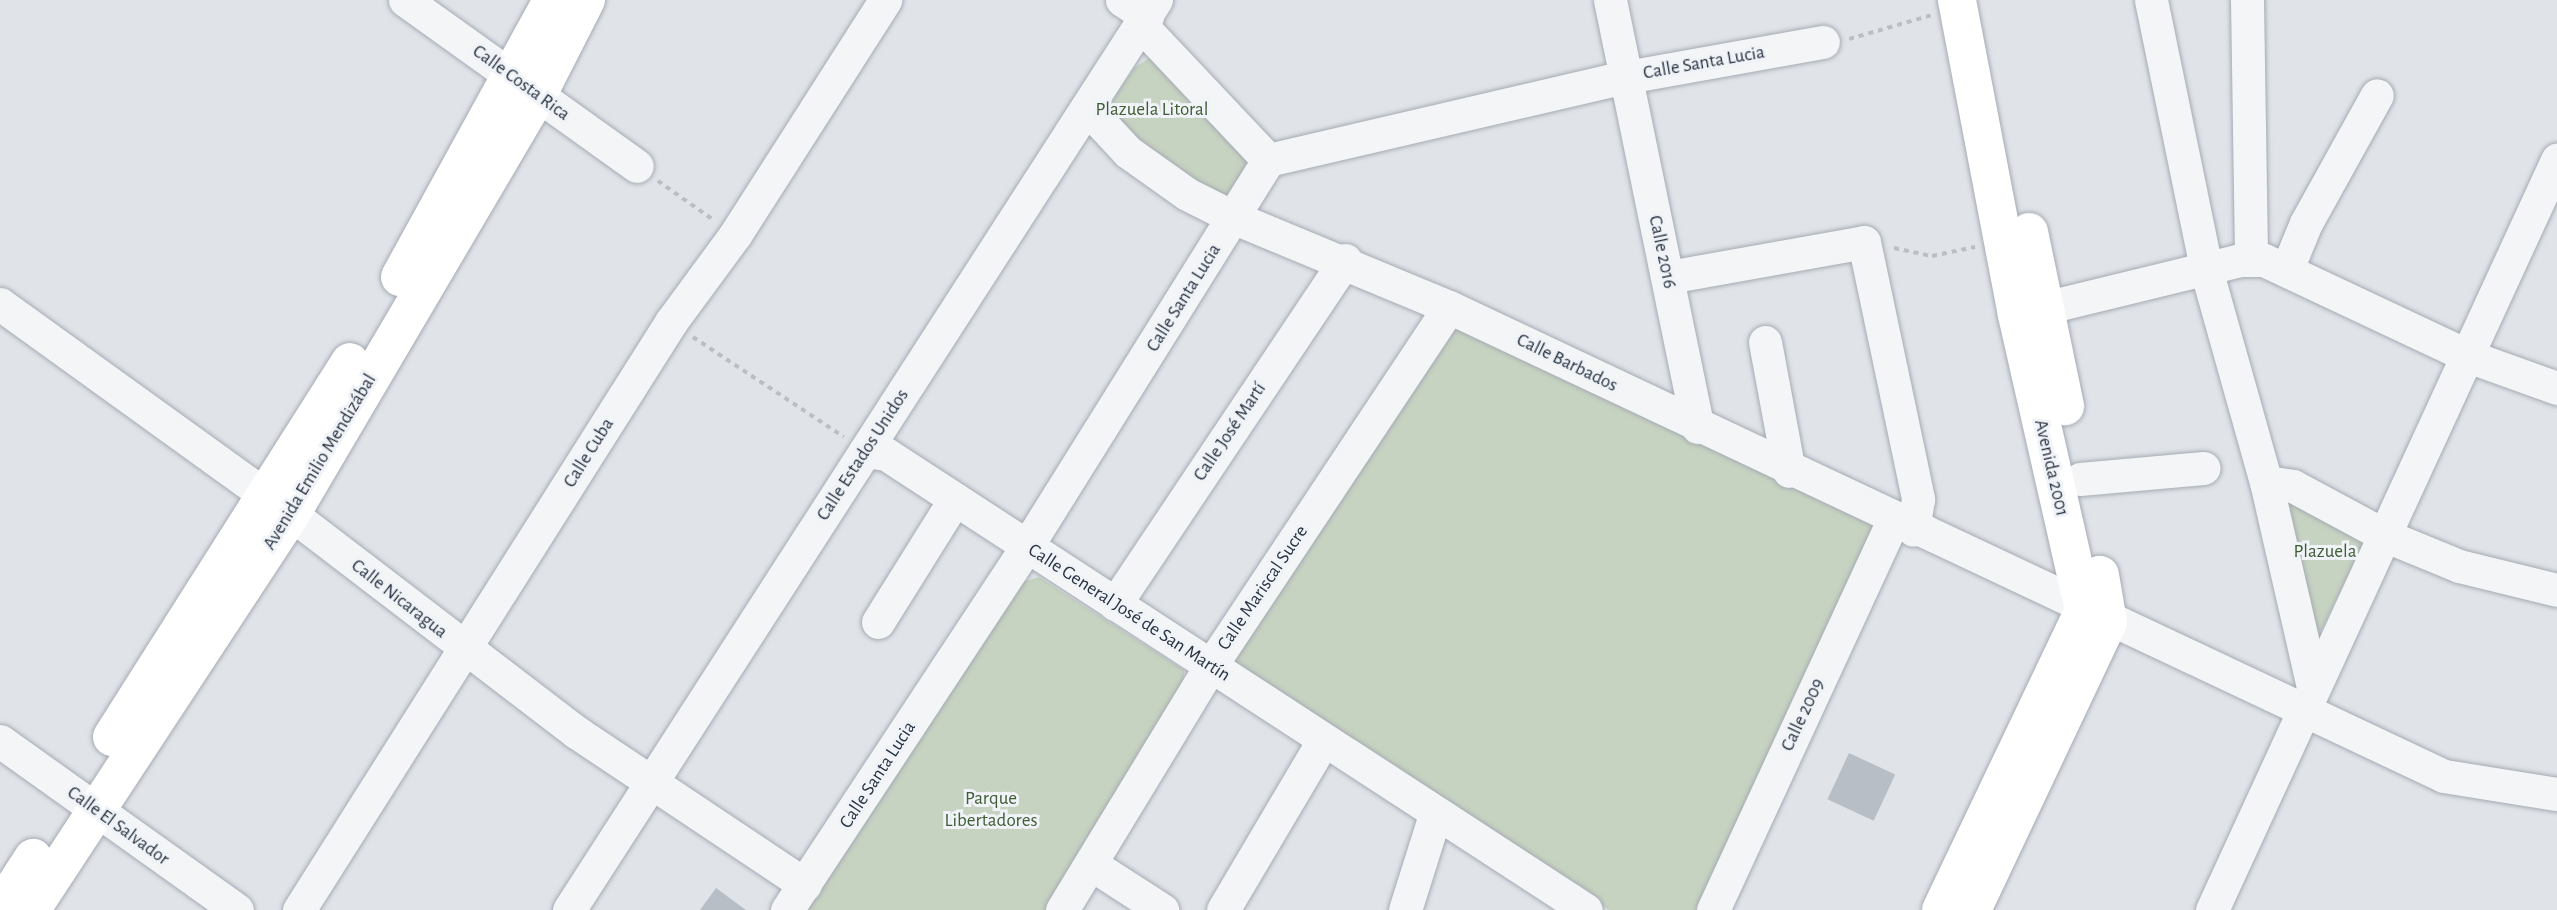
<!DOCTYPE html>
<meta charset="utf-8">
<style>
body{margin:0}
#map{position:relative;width:2557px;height:910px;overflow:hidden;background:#e0e4e9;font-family:"Alegreya Sans",sans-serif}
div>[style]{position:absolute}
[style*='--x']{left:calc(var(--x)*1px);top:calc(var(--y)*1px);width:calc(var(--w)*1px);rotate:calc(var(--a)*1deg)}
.green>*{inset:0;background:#c7d3c1}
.building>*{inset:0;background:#b7bec6;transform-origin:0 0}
.path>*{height:3.5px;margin-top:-1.75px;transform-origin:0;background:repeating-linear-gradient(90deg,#babfc4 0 5px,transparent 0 10px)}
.roads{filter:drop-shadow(0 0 2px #a5abb3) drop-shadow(0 0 2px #a5abb3)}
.minor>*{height:33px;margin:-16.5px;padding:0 16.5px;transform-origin:16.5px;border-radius:16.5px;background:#f3f5f7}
.major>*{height:38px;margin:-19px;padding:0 19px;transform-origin:19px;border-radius:19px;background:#fff}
span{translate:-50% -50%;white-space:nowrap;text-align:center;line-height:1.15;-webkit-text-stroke:6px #f0f3f7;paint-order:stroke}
.street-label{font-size:19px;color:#283341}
.park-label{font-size:19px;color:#405d35}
</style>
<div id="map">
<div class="green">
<div style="clip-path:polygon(1152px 56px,1252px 160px,1222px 203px,1153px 161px,1106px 110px,1134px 68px)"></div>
<div style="clip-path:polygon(1456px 324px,1870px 521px,1876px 535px,1698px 910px,1609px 910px,1226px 661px)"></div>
<div style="clip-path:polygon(2291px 499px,2367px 536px,2321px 631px,2310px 630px,2287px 502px)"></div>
<div style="clip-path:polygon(1039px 577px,1184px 670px,1184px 688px,1046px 910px,806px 910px,1019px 583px)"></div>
</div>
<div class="building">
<div style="left:1849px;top:753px;width:51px;height:51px;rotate:25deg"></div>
<div style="clip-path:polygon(716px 888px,746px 910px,700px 910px)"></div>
</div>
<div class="path">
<div style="--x:1849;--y:39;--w:86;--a:-16.1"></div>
<div style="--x:658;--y:181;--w:66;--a:35.1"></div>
<div style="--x:1894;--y:248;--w:39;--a:12"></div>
<div style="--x:1932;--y:256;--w:44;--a:-11.8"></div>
<div style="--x:693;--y:337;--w:181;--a:33.5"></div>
</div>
<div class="roads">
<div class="minor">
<div style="--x:405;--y:0;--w:285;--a:35.6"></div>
<div style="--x:1122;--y:0;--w:30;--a:33"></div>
<div style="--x:1610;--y:0;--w:436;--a:78.4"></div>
<div style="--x:2151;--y:0;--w:275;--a:78.4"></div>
<div style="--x:2206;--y:269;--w:221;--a:74.3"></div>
<div style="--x:2266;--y:482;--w:210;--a:77.1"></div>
<div style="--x:2247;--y:0;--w:260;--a:89.1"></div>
<div style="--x:1141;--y:25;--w:185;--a:46.7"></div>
<div style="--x:1087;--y:108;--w:60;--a:47"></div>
<div style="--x:1128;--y:152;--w:72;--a:35.4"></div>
<div style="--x:1187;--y:194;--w:54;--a:26.6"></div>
<div style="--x:1235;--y:218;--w:232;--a:22.6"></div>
<div style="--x:1449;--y:307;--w:1100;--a:25.24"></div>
<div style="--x:2444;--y:776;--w:114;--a:9.1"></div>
<div style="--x:2287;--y:269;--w:50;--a:-67.6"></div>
<div style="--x:2306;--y:223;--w:146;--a:-61"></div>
<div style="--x:1668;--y:277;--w:199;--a:-10.1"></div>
<div style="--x:1864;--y:242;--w:263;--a:78.1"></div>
<div style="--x:1918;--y:499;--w:31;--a:99"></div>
<div style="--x:0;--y:304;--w:359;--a:35.8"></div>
<div style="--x:291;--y:514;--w:359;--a:37.4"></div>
<div style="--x:576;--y:732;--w:275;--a:33.7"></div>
<div style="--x:2019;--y:314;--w:228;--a:-13.7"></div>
<div style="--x:2240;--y:260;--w:24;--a:0"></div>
<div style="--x:2264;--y:260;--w:225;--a:25.2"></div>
<div style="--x:2468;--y:356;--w:95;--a:19.8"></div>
<div style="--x:1765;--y:342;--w:131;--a:79.5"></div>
<div style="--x:865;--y:451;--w:21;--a:8"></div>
<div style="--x:886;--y:454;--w:835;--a:33.08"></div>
<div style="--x:2080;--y:479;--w:124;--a:-5.1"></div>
<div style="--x:2266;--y:482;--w:27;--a:8"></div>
<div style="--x:2293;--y:486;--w:106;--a:28.3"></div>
<div style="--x:2386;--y:536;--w:79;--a:22.3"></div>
<div style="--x:2459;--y:566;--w:101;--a:13.8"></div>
<div style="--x:1115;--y:604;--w:414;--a:-56.2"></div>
<div style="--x:878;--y:622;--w:145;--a:-58"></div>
<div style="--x:0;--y:741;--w:291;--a:35.5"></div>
<div style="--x:1091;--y:864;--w:85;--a:32.9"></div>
<div style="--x:299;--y:910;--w:696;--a:-57.68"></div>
<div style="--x:671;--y:322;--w:108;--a:-53.7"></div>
<div style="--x:735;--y:235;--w:279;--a:-57.4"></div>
<div style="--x:569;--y:910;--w:1083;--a:-57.18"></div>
<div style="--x:787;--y:910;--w:436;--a:-56.6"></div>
<div style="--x:1027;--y:546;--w:455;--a:-58"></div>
<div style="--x:1268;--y:160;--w:367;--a:-13.1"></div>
<div style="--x:1626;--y:77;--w:200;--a:-10.1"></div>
<div style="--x:1062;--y:910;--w:285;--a:-58.7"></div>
<div style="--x:1210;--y:667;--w:432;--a:-56.4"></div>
<div style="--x:1223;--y:910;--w:196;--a:-59.4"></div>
<div style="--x:1405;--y:910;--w:100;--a:-72.5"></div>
<div style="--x:1713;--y:910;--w:429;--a:-65.2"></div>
<div style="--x:2212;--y:910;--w:826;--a:-65.3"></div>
</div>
<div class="major">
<div style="--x:2029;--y:232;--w:178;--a:78.3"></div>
<div style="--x:400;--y:277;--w:316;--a:-61.2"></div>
<div style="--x:112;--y:737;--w:444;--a:-57.6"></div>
<div style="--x:0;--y:909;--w:61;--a:-57.1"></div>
<div style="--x:31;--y:910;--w:474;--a:-56.7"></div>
<div style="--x:291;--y:514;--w:485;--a:-59.5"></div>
<div style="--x:537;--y:96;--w:108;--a:-63"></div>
<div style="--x:1941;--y:910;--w:332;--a:-64.5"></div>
<div style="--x:2084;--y:610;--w:303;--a:-102.8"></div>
<div style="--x:2017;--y:315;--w:321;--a:-100.8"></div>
<div style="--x:1972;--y:910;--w:318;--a:-64.7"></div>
<div style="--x:2108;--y:622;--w:48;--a:-99.7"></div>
</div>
</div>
<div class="street-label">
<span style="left:1704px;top:63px;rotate:-10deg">Calle Santa Lucia</span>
<span style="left:521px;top:83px;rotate:36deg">Calle Costa Rica</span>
<span style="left:1662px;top:252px;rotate:78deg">Calle 2016</span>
<span style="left:1184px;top:298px;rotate:-58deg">Calle Santa Lucia</span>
<span style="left:1567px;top:363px;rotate:26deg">Calle Barbados</span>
<span style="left:1230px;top:432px;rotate:-56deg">Calle José Martí</span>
<span style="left:589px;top:453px;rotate:-58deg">Calle Cuba</span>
<span style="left:863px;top:455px;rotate:-57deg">Calle Estados Unidos</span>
<span style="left:320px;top:462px;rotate:-59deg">Avenida Emilio Mendizábal</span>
<span style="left:2051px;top:468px;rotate:77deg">Avenida 2001</span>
<span style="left:1263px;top:588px;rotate:-56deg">Calle Mariscal Sucre</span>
<span style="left:399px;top:599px;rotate:38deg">Calle Nicaragua</span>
<span style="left:1129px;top:613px;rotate:33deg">Calle General José de San Martín</span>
<span style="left:1803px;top:715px;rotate:-65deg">Calle 2009</span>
<span style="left:878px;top:775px;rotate:-57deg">Calle Santa Lucia</span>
<span style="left:118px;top:826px;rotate:36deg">Calle El Salvador</span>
</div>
<div class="park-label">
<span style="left:1152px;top:110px">Plazuela Litoral</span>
<span style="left:2325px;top:552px">Plazuela</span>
<span style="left:991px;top:810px">Parque<br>Libertadores</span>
</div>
</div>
